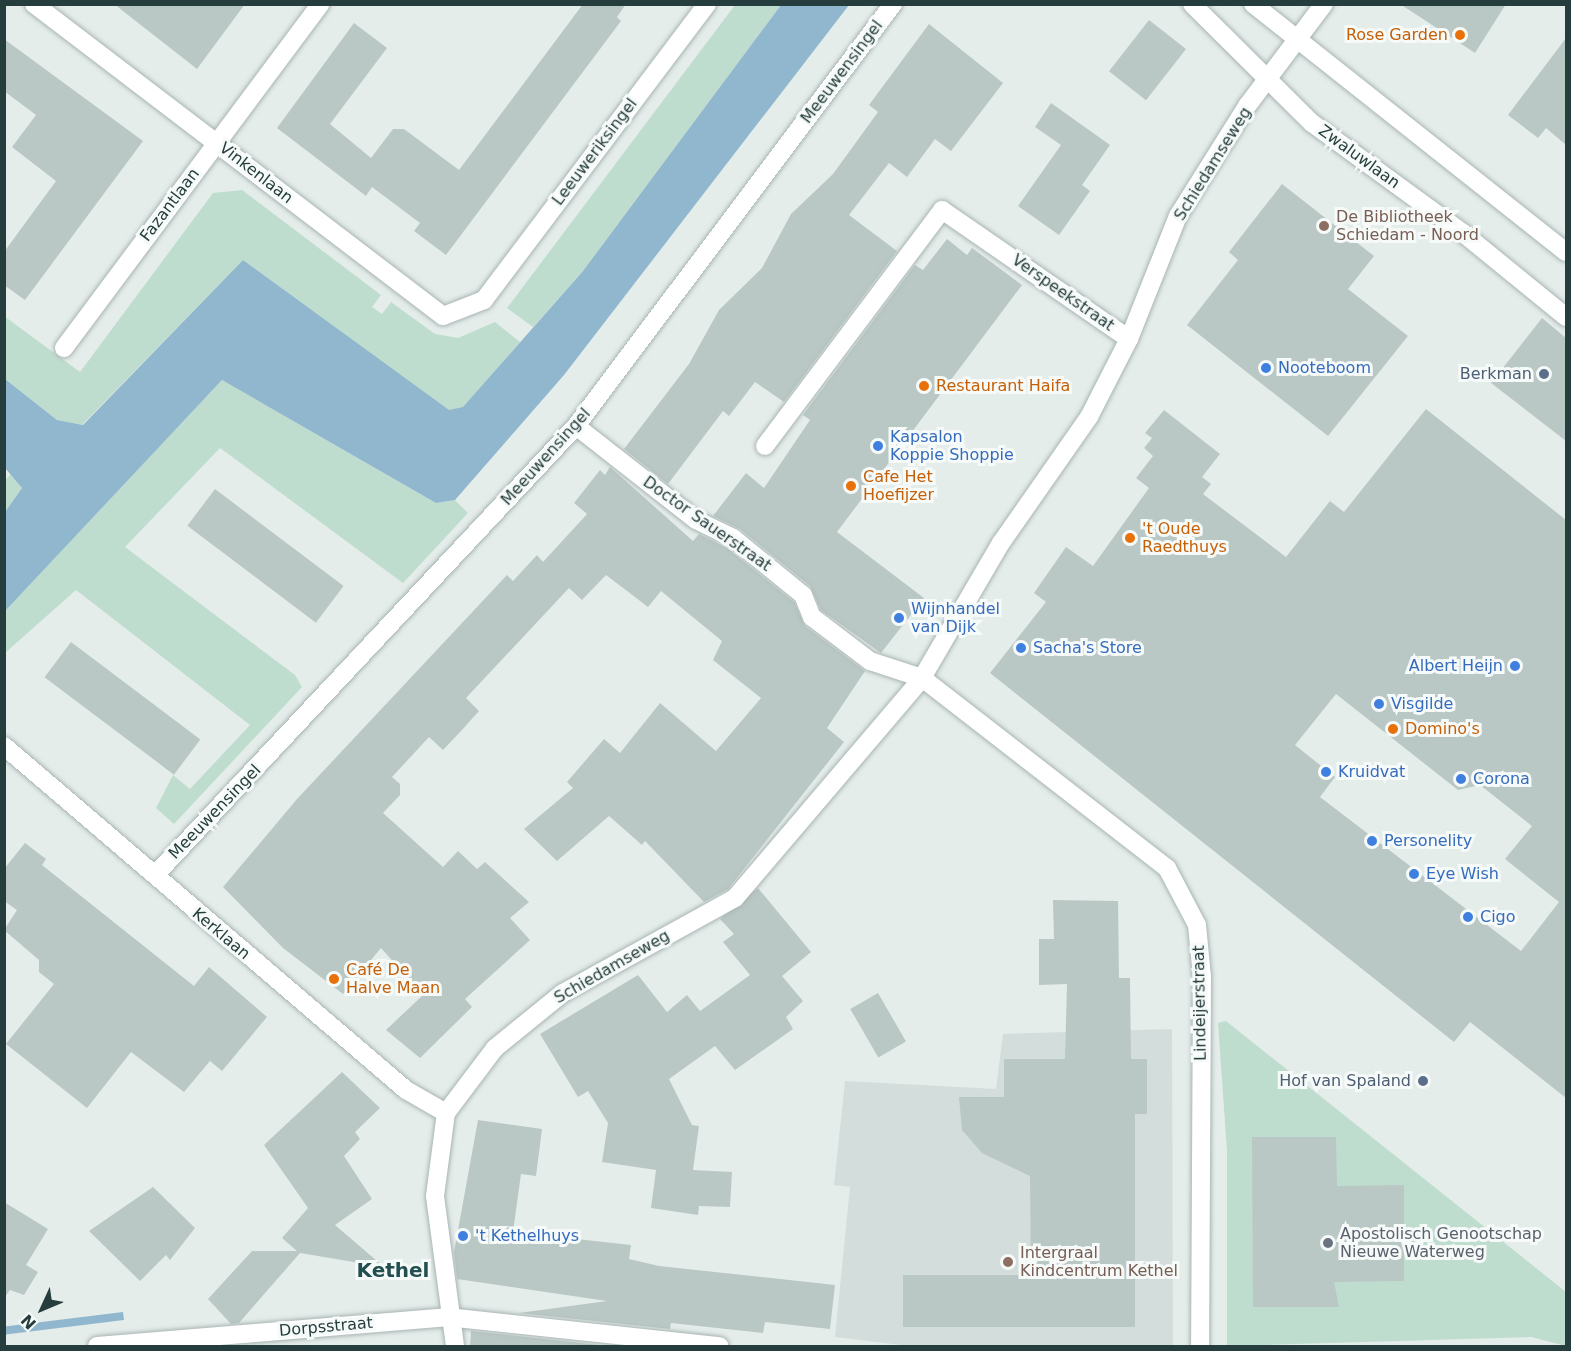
<!DOCTYPE html>
<meta charset="utf-8">
<style>
body{margin:0}
#map{position:relative;width:1571px;height:1351px;overflow:hidden;background:#e5edeb;font-family:"DejaVu Sans",sans-serif}
div>[style]{position:absolute}
[style*='--x']{left:calc(var(--x)*1px);top:calc(var(--y)*1px);width:calc(var(--w)*1px);rotate:calc(var(--a)*1deg)}
.built>*{inset:0;background:#d3dddb}
.green>*{inset:0;background:#bfddce}
.water>*{inset:0;background:#91b7ce;transform-origin:0 0}
.building>*{inset:0;background:#bac8c5;transform-origin:0 0}
.roads{filter:drop-shadow(0 0 2px #a8b5b3) drop-shadow(0 0 2px #a8b5b3)}
.street>*{height:18px;margin:-9px;padding:0 9px;transform-origin:9px;border-radius:9px;background:#fff}
.secondary>*{height:18px;margin:-9px;padding:0 9px;transform-origin:9px;border-radius:9px;background:#fff}
.dots>*{width:16px;height:16px;translate:-50% -50%;box-sizing:border-box;border:3px solid #f6faf9;border-radius:50%}
span{translate:-50% -50%;white-space:nowrap;text-align:center;line-height:1.15;-webkit-text-stroke:6px #f6faf9;paint-order:stroke}
.food-label{font-size:16px;color:#c56008}
.right{translate:-100% -50%;text-align:right}
.left{translate:0 -50%;text-align:left}
.street-label{font-size:16px;color:#253e3d}
.education-label{font-size:16px;color:#785e54}
.shop-label{font-size:16px;color:#366cbe}
.service-label{font-size:16px;color:#4e5e75}
.worship-label{font-size:16px;color:#5b616d}
.quarter-label{font-size:20px;color:#224f4f;font-weight:700}
.frame{position:absolute;inset:0;border:6px solid #253e3d;pointer-events:none}
.north{position:absolute;left:12px;top:1279px;width:60px;height:60px;-webkit-text-stroke:4px #f6faf9;paint-order:stroke;rotate:226deg;font-size:16px;font-weight:700;line-height:24px;text-align:center;color:#253e3d}
.north::after{content:'';display:block;margin:auto;width:21px;height:27px;background:#253e3d;clip-path:polygon(50% 0,100% 100%,50% 72%,0 100%)}
</style>
<div id="map">
<div class="built">
<div style="clip-path:polygon(1172px 1029px,1173px 1346px,909px 1346px,835px 1337px,850px 1187px,834px 1185px,845px 1081px,996px 1089px,1003px 1034px)"></div>
</div>
<div class="green">
<div style="clip-path:polygon(735px 5px,781px 5px,583px 271px,533px 327px,507px 308px)"></div>
<div style="clip-path:polygon(242px 190px,381px 295px,372px 307px,382px 314px,391px 302px,435px 334px,458px 338px,495px 322px,520px 342px,464px 407px,449px 411px,243px 260px,82px 425px,57px 420px,5px 379px,4px 316px,80px 372px,213px 193px)"></div>
<div style="clip-path:polygon(222px 380px,436px 503px,455px 500px,468px 513px,403px 583px,220px 448px,125px 547px,295px 675px,302px 687px,174px 824px,156px 808px,173px 775px,190px 789px,250px 725px,76px 590px,5px 653px,4px 611px)"></div>
<div style="clip-path:polygon(11px 474px,22px 488px,5px 512px,4px 481px)"></div>
<div style="clip-path:polygon(1226px 1021px,1566px 1292px,1566px 1346px,1531px 1337px,1227px 1346px,1227px 1151px,1218px 1023px)"></div>
</div>
<div class="water">
<div style="clip-path:polygon(781px 5px,849px 5px,564px 375px,455px 500px,436px 503px,222px 380px,5px 611px,5px 512px,22px 488px,5px 468px,5px 379px,57px 420px,83px 425px,243px 260px,449px 410px,463px 407px,583px 271px)"></div>
<div style="left:123px;top:1312px;width:8px;height:119px;rotate:83deg"></div>
</div>
<div class="building">
<div style="clip-path:polygon(114px 4px,245px 4px,197px 69px)"></div>
<div style="clip-path:polygon(583px 4px,626px 4px,617px 17px,621px 21px,446px 255px,414px 231px,420px 223px,372px 187px,366px 196px,277px 128px,354px 23px,387px 48px,330px 124px,371px 158px,393px 129px,404px 129px,459px 170px)"></div>
<div style="clip-path:polygon(1400px 4px,1506px 4px,1475px 53px)"></div>
<div style="left:1149px;top:20px;width:47px;height:65px;rotate:38deg"></div>
<div style="clip-path:polygon(929px 24px,1003px 83px,951px 151px,935px 139px,907px 177px,889px 163px,849px 215px,897px 251px,784px 402px,755px 382px,729px 416px,723px 411px,668px 484px,624px 449px,689px 364px,719px 310px,762px 268px,791px 214px,833px 174px,878px 112px,869px 105px)"></div>
<div style="clip-path:polygon(1566px 38px,1566px 145px,1546px 128px,1538px 138px,1508px 115px)"></div>
<div style="clip-path:polygon(4px 39px,143px 141px,25px 300px,4px 285px,4px 252px,56px 181px,12px 147px,36px 115px,4px 91px)"></div>
<div style="clip-path:polygon(1051px 103px,1110px 145px,1082px 185px,1090px 191px,1059px 235px,1018px 206px,1061px 145px,1035px 127px)"></div>
<div style="clip-path:polygon(1282px 184px,1374px 256px,1348px 289px,1408px 336px,1328px 436px,1187px 325px,1238px 260px,1229px 252px)"></div>
<div style="clip-path:polygon(947px 239px,967px 255px,972px 248px,1022px 285px,837px 532px,924px 598px,881px 653px,821px 610px,810px 586px,740px 529px,713px 516px,746px 473px,764px 488px,810px 420px,803px 415px,915px 265px,923px 270px)"></div>
<div style="clip-path:polygon(1542px 318px,1566px 338px,1566px 441px,1491px 383px)"></div>
<div style="clip-path:polygon(evenodd,1426px 409px,1566px 520px,1566px 1098px,1470px 1022px,1454px 1042px,990px 673px,1046px 602px,1034px 593px,1066px 547px,1093px 566px,1149px 488px,1136px 478px,1153px 456px,1144px 448px,1152px 438px,1145px 433px,1164px 410px,1220px 454px,1202px 477px,1211px 484px,1203px 494px,1286px 557px,1330px 501px,1344px 512px,1426px 409px,1336px 694px,1458px 790px,1480px 785px,1532px 826px,1505px 859px,1559px 902px,1521px 951px,1320px 797px,1335px 777px,1295px 745px,1336px 694px)"></div>
<div style="clip-path:polygon(610px 467px,693px 541px,699px 534px,727px 548px,794px 602px,805px 626px,865px 671px,827px 728px,844px 742px,728px 889px,704px 902px,645px 841px,642px 845px,609px 816px,557px 861px,524px 829px,573px 788px,567px 782px,604px 739px,620px 753px,660px 703px,716px 751px,761px 698px,713px 660px,722px 641px,661px 591px,648px 607px,606px 575px,582px 600px,569px 588px,466px 698px,479px 711px,462px 730px,443px 750px,429px 737px,392px 777px,400px 784px,400px 795px,383px 813px,443px 867px,458px 851px,477px 869px,485px 862px,529px 902px,510px 918px,530px 940px,465px 999px,472px 1007px,420px 1058px,386px 1030px,423px 995px,381px 948px,343px 994px,283px 948px,223px 887px,297px 799px,507px 575px,513px 581px,537px 555px,543px 562px,587px 514px,574px 503px,600px 470px,605px 475px)"></div>
<div style="left:215px;top:489px;width:161px;height:46px;rotate:37deg"></div>
<div style="left:71px;top:642px;width:162px;height:44px;rotate:37deg"></div>
<div style="clip-path:polygon(25px 843px,46px 859px,42px 865px,194px 986px,209px 967px,267px 1017px,222px 1071px,210px 1061px,184px 1092px,131px 1052px,87px 1108px,6px 1044px,54px 984px,39px 972px,39px 960px,4px 930px,17px 910px,4px 901px,4px 869px)"></div>
<div style="clip-path:polygon(758px 888px,811px 952px,782px 976px,803px 1001px,786px 1017px,793px 1029px,735px 1070px,715px 1046px,669px 1079px,692px 1125px,699px 1126px,693px 1170px,732px 1172px,730px 1207px,699px 1206px,698px 1215px,651px 1208px,656px 1170px,602px 1162px,608px 1123px,588px 1091px,578px 1097px,540px 1034px,638px 975px,667px 1012px,687px 995px,700px 1011px,750px 975px,723px 942px,734px 934px,720px 919px)"></div>
<div style="clip-path:polygon(1053px 900px,1118px 901px,1119px 978px,1130px 978px,1131px 1059px,1147px 1059px,1147px 1114px,1135px 1114px,1135px 1327px,903px 1327px,903px 1275px,1031px 1275px,1030px 1176px,982px 1153px,962px 1130px,959px 1097px,1004px 1097px,1004px 1059px,1065px 1059px,1067px 984px,1039px 985px,1039px 939px,1054px 939px)"></div>
<div style="left:878px;top:993px;width:56px;height:32px;rotate:60deg"></div>
<div style="clip-path:polygon(342px 1072px,380px 1108px,355px 1132px,360px 1139px,344px 1156px,372px 1199px,335px 1225px,384px 1267px,300px 1253px,239px 1323px,231px 1324px,208px 1299px,252px 1251px,297px 1251px,282px 1238px,308px 1208px,264px 1145px)"></div>
<div style="clip-path:polygon(478px 1120px,542px 1129px,536px 1176px,521px 1174px,513px 1232px,631px 1245px,629px 1259px,659px 1266px,835px 1285px,830px 1329px,765px 1322px,763px 1333px,671px 1323px,670px 1329px,519px 1313px,607px 1301px,457px 1279px,454px 1252px)"></div>
<div style="clip-path:polygon(1252px 1137px,1336px 1137px,1337px 1186px,1404px 1185px,1404px 1281px,1334px 1282px,1339px 1307px,1253px 1307px)"></div>
<div style="clip-path:polygon(153px 1187px,195px 1228px,170px 1260px,166px 1255px,140px 1281px,89px 1231px)"></div>
<div style="clip-path:polygon(4px 1202px,48px 1229px,26px 1265px,38px 1272px,24px 1295px,10px 1290px,4px 1298px)"></div>
<div style="clip-path:polygon(471px 1331px,618px 1347px,470px 1347px)"></div>
</div>
<div class="roads">
<div class="street">
<div style="--x:34;--y:4;--w:514;--a:37.34"></div>
<div style="--x:443;--y:316;--w:44;--a:-21.3"></div>
<div style="--x:484;--y:300;--w:371;--a:-53"></div>
<div style="--x:64;--y:348;--w:429;--a:-53.3"></div>
<div style="--x:576;--y:426;--w:152;--a:38.1"></div>
<div style="--x:696;--y:520;--w:41;--a:25.9"></div>
<div style="--x:733;--y:538;--w:90;--a:39.2"></div>
<div style="--x:803;--y:595;--w:24;--a:68"></div>
<div style="--x:812;--y:617;--w:73;--a:37.2"></div>
<div style="--x:870;--y:661;--w:55;--a:18.1"></div>
<div style="--x:922;--y:678;--w:310;--a:37.8"></div>
<div style="--x:1167;--y:868;--w:64;--a:62.2"></div>
<div style="--x:1197;--y:925;--w:52;--a:84.5"></div>
<div style="--x:1202;--y:977;--w:369;--a:90.3"></div>
<div style="--x:765;--y:446;--w:295;--a:-53.1"></div>
<div style="--x:942;--y:210;--w:227;--a:34.6"></div>
<div style="--x:4;--y:746;--w:529;--a:40.55"></div>
<div style="--x:406;--y:1090;--w:46;--a:29.9"></div>
<div style="--x:157;--y:873;--w:613;--a:-46.85"></div>
<div style="--x:576;--y:426;--w:528;--a:-53.09"></div>
<div style="--x:97;--y:1346;--w:351;--a:-4.7"></div>
<div style="--x:447;--y:1317;--w:274;--a:6.1"></div>
<div style="--x:455;--y:1346;--w:151;--a:-97.6"></div>
<div style="--x:435;--y:1196;--w:84;--a:-82.5"></div>
<div style="--x:446;--y:1113;--w:81;--a:-53"></div>
<div style="--x:495;--y:1048;--w:87;--a:-39"></div>
<div style="--x:563;--y:993;--w:196;--a:-28.9"></div>
<div style="--x:735;--y:898;--w:289;--a:-49.6"></div>
<div style="--x:922;--y:678;--w:156;--a:-59.7"></div>
<div style="--x:1001;--y:543;--w:154;--a:-55.1"></div>
<div style="--x:1089;--y:417;--w:88;--a:-62.9"></div>
<div style="--x:1129;--y:339;--w:132;--a:-68.3"></div>
<div style="--x:1178;--y:216;--w:130;--a:-57.9"></div>
<div style="--x:1247;--y:106;--w:128;--a:-53"></div>
</div>
<div class="secondary">
<div style="--x:1192;--y:4;--w:169;--a:44.8"></div>
<div style="--x:1312;--y:123;--w:187;--a:36.1"></div>
<div style="--x:1463;--y:233;--w:133;--a:39.2"></div>
<div style="--x:1253;--y:4;--w:399;--a:38.4"></div>
</div>
</div>
<div class="dots">
<div style="left:1460px;top:35px;background:#e8710a"></div>
<div style="left:1324px;top:226px;background:#8d6e63"></div>
<div style="left:1266px;top:368px;background:#3f7fe0"></div>
<div style="left:1544px;top:374px;background:#5c6f8a"></div>
<div style="left:924px;top:386px;background:#e8710a"></div>
<div style="left:878px;top:446px;background:#3f7fe0"></div>
<div style="left:851px;top:486px;background:#e8710a"></div>
<div style="left:1130px;top:538px;background:#e8710a"></div>
<div style="left:899px;top:618px;background:#3f7fe0"></div>
<div style="left:1021px;top:648px;background:#3f7fe0"></div>
<div style="left:1515px;top:666px;background:#3f7fe0"></div>
<div style="left:1379px;top:704px;background:#3f7fe0"></div>
<div style="left:1393px;top:729px;background:#e8710a"></div>
<div style="left:1326px;top:772px;background:#3f7fe0"></div>
<div style="left:1461px;top:779px;background:#3f7fe0"></div>
<div style="left:1372px;top:841px;background:#3f7fe0"></div>
<div style="left:1414px;top:874px;background:#3f7fe0"></div>
<div style="left:1468px;top:917px;background:#3f7fe0"></div>
<div style="left:334px;top:979px;background:#e8710a"></div>
<div style="left:1423px;top:1081px;background:#5c6f8a"></div>
<div style="left:463px;top:1236px;background:#3f7fe0"></div>
<div style="left:1328px;top:1243px;background:#6b7280"></div>
<div style="left:1008px;top:1262px;background:#8d6e63"></div>
</div>
<div class="food-label">
<span class="right" style="left:1448px;top:35px">Rose Garden</span>
<span class="left" style="left:936px;top:386px">Restaurant Haifa</span>
<span class="left" style="left:863px;top:486px">Cafe Het<br>Hoefijzer</span>
<span class="left" style="left:1142px;top:538px">'t Oude<br>Raedthuys</span>
<span class="left" style="left:1405px;top:729px">Domino's</span>
<span class="left" style="left:346px;top:979px">Café De<br>Halve Maan</span>
</div>
<div class="street-label">
<span style="left:842px;top:72px;rotate:-53deg">Meeuwensingel</span>
<span style="left:595px;top:152px;rotate:-53deg">Leeuweriksingel</span>
<span style="left:1359px;top:157px;rotate:36deg">Zwaluwlaan</span>
<span style="left:1213px;top:164px;rotate:-58deg">Schiedamseweg</span>
<span style="left:256px;top:173px;rotate:38deg">Vinkenlaan</span>
<span style="left:170px;top:205px;rotate:-53deg">Fazantlaan</span>
<span style="left:1063px;top:293px;rotate:35deg">Verspeekstraat</span>
<span style="left:546px;top:457px;rotate:-48deg">Meeuwensingel</span>
<span style="left:707px;top:524px;rotate:35deg">Doctor Sauerstraat</span>
<span style="left:215px;top:812px;rotate:-46deg">Meeuwensingel</span>
<span style="left:221px;top:934px;rotate:40deg">Kerklaan</span>
<span style="left:612px;top:967px;rotate:-30deg">Schiedamseweg</span>
<span style="left:1200px;top:1003px;rotate:-91deg">Lindeijerstraat</span>
<span style="left:326px;top:1327px;rotate:-5deg">Dorpsstraat</span>
</div>
<div class="education-label">
<span class="left" style="left:1336px;top:226px">De Bibliotheek<br>Schiedam - Noord</span>
<span class="left" style="left:1020px;top:1262px">Intergraal<br>Kindcentrum Kethel</span>
</div>
<div class="shop-label">
<span class="left" style="left:1278px;top:368px">Nooteboom</span>
<span class="left" style="left:890px;top:446px">Kapsalon<br>Koppie Shoppie</span>
<span class="left" style="left:911px;top:618px">Wijnhandel<br>van Dijk</span>
<span class="left" style="left:1033px;top:648px">Sacha's Store</span>
<span class="right" style="left:1503px;top:666px">Albert Heijn</span>
<span class="left" style="left:1391px;top:704px">Visgilde</span>
<span class="left" style="left:1338px;top:772px">Kruidvat</span>
<span class="left" style="left:1473px;top:779px">Corona</span>
<span class="left" style="left:1384px;top:841px">Personelity</span>
<span class="left" style="left:1426px;top:874px">Eye Wish</span>
<span class="left" style="left:1480px;top:917px">Cigo</span>
<span class="left" style="left:475px;top:1236px">'t Kethelhuys</span>
</div>
<div class="service-label">
<span class="right" style="left:1532px;top:374px">Berkman</span>
<span class="right" style="left:1411px;top:1081px">Hof van Spaland</span>
</div>
<div class="worship-label">
<span class="left" style="left:1340px;top:1243px">Apostolisch Genootschap<br>Nieuwe Waterweg</span>
</div>
<div class="quarter-label">
<span style="left:393px;top:1270px">Kethel</span>
</div>
<div class="frame"></div>
<div class="north">N</div>
</div>
